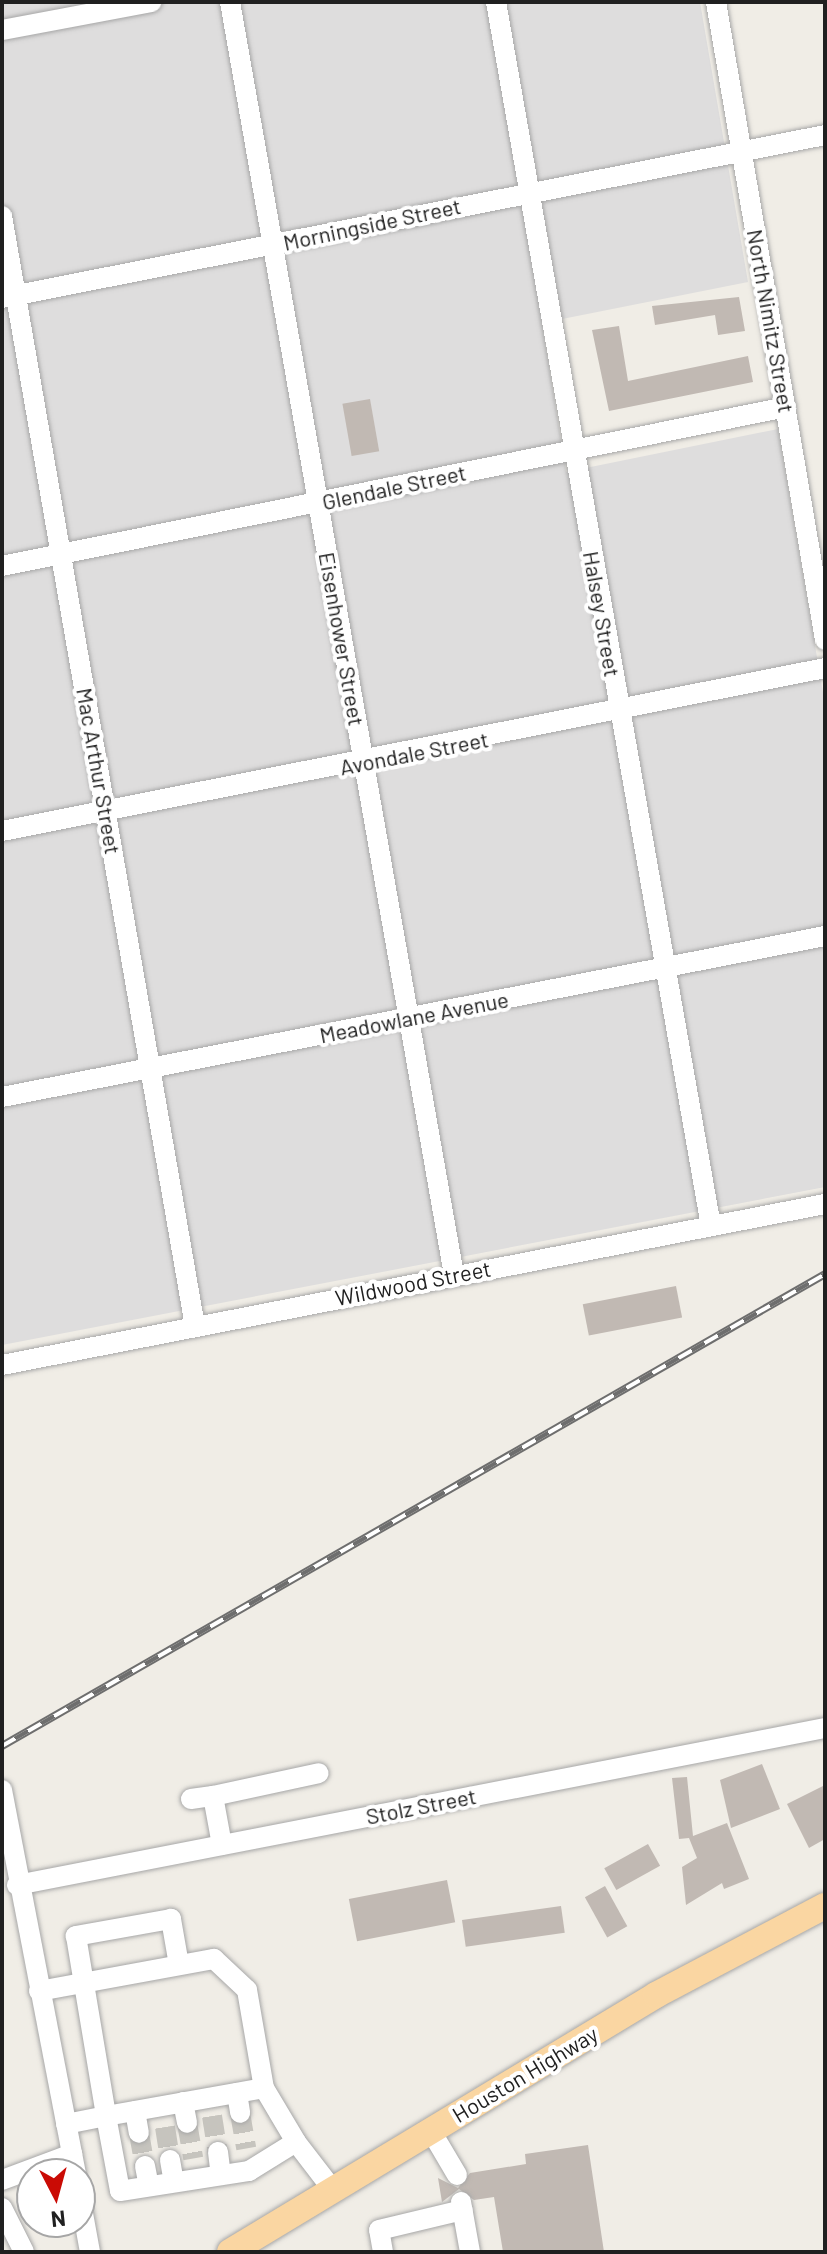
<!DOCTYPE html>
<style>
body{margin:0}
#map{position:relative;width:827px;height:2254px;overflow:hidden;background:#f0ede6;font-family:Barlow,sans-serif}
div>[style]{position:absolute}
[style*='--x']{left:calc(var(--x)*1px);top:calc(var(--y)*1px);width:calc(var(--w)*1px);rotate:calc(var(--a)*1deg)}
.residential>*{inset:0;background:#dedddd}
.building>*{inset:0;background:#c1b9b3;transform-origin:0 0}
.minor-tunnel>*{height:20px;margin-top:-10px;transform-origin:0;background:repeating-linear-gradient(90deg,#c6c4be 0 20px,transparent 0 30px)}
.roads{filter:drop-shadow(0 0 2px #a7a7a7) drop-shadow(0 0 2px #a7a7a7)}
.minor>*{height:20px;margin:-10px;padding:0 10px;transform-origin:10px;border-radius:10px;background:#fff}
.major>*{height:26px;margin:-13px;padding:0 13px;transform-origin:13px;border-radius:13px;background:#fad6a2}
.rail>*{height:8px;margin-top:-4px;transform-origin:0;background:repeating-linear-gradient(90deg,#fff 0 15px,#6e6e6e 0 30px);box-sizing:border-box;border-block:2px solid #6e6e6e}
span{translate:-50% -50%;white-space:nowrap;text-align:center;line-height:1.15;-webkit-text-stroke:8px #fff;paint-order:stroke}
.street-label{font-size:22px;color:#202020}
.frame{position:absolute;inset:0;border:4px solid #202020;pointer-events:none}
.north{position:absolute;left:16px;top:2158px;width:80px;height:80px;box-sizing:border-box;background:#fff;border:2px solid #a6a6a6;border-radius:50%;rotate:174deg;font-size:22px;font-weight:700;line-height:32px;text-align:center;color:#202020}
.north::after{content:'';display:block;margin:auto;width:28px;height:36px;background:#ca0b05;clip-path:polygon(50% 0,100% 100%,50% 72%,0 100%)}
</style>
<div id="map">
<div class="residential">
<div style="clip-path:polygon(2px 2px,700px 2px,748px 282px,542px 323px,566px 472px,778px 429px,825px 704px,825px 1187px,2px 1345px)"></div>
</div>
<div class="building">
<div style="clip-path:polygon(739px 297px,745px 331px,718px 335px,715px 315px,655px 325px,652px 306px)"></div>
<div style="clip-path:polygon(619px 326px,628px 381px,748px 356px,753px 382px,609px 411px,592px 330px)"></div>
<div style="left:370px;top:399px;width:53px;height:28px;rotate:80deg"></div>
<div style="left:676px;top:1286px;width:32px;height:95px;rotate:79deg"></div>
<div style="clip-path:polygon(762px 1764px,780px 1809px,731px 1828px,720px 1780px)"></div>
<div style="clip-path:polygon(687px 1777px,693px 1836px,727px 1823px,749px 1879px,724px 1889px,722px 1883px,686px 1905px,682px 1867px,697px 1858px,689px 1838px,679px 1839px,672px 1778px)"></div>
<div style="clip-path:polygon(825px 1785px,825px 1839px,809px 1848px,787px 1804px)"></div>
<div style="left:648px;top:1844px;width:25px;height:50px;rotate:61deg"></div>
<div style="left:447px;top:1880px;width:43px;height:100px;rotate:79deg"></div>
<div style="left:605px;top:1886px;width:46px;height:23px;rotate:61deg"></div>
<div style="left:561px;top:1906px;width:27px;height:100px;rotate:82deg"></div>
<div style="clip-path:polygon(588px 2145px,604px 2252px,503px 2252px,494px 2197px,474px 2200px,459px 2189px,442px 2202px,438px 2178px,458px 2188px,470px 2173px,526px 2164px,525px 2154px)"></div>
</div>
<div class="minor-tunnel">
<div style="--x:240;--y:2113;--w:36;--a:80"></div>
<div style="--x:212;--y:2116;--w:36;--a:81"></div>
<div style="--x:187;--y:2123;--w:36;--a:80"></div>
<div style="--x:165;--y:2127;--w:33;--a:81"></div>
<div style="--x:139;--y:2133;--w:34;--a:80"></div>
</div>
<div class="roads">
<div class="minor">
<div style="--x:230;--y:2;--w:1293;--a:80.02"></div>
<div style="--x:496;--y:2;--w:1243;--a:80.04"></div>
<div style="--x:716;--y:2;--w:647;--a:80.3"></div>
<div style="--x:2;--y:30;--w:152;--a:-10.6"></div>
<div style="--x:2;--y:216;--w:1127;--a:80.14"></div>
<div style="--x:2;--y:298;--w:839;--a:-11.2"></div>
<div style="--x:2;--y:566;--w:800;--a:-11.46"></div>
<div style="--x:2;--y:831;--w:839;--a:-11.2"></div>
<div style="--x:2;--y:1097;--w:839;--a:-11.07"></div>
<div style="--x:2;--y:1365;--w:839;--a:-11.07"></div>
<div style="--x:2;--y:1790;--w:391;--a:79.1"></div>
<div style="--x:191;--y:1799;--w:22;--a:-8"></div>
<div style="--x:222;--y:1845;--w:50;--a:-100.4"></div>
<div style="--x:213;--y:1796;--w:108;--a:-12.2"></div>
<div style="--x:17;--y:1885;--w:823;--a:-11"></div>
<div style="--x:179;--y:1965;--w:47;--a:-99.9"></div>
<div style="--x:171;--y:1919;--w:97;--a:169.9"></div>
<div style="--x:76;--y:1936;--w:182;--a:80.5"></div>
<div style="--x:106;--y:2116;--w:160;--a:-10"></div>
<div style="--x:264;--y:2088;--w:63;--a:59.3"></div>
<div style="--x:39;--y:1991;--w:178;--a:-10.4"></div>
<div style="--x:214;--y:1959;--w:45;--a:43.2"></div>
<div style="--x:247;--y:1990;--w:99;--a:80.2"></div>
<div style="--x:237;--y:2093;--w:20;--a:81"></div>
<div style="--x:183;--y:2102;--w:21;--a:79"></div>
<div style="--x:135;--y:2111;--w:22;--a:80"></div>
<div style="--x:66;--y:2124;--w:41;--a:-11.3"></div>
<div style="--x:106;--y:2116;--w:76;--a:79.4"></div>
<div style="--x:120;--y:2191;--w:131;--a:-8.8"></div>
<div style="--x:249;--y:2171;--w:55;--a:-31.7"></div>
<div style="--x:296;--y:2142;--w:61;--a:52.4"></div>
<div style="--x:431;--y:2131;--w:51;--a:59.4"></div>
<div style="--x:218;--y:2152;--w:23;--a:83"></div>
<div style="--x:170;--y:2160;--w:22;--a:80"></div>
<div style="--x:145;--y:2166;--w:20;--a:79"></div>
<div style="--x:2;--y:2180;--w:75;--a:-20.4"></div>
<div style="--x:80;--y:2197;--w:56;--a:79.7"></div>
<div style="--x:461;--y:2202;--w:51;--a:79.8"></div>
<div style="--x:2;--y:2208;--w:49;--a:63.4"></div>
<div style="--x:383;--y:2252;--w:22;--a:-100"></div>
<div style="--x:379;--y:2230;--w:86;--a:-13.4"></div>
</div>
<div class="major">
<div style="--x:230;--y:2252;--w:498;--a:-31.1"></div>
<div style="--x:656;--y:1995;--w:191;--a:-27.8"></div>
</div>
</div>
<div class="rail">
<div style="--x:2;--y:1746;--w:949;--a:-29.83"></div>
</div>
<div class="street-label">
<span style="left:372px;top:224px;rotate:-12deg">Morningside Street</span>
<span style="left:771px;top:321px;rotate:80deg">North Nimitz Street</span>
<span style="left:394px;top:487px;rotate:-12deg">Glendale Street</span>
<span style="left:602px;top:614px;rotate:80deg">Halsey Street</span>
<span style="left:342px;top:639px;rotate:80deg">Eisenhower Street</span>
<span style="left:414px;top:753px;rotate:-11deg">Avondale Street</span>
<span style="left:99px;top:771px;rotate:80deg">Mac Arthur Street</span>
<span style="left:414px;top:1017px;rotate:-11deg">Meadowlane Avenue</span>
<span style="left:413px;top:1283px;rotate:-11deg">Wildwood Street</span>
<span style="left:421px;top:1806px;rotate:-11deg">Stolz Street</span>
<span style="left:525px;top:2074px;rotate:-31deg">Houston Highway</span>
</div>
<div class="frame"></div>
<div class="north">N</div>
</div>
